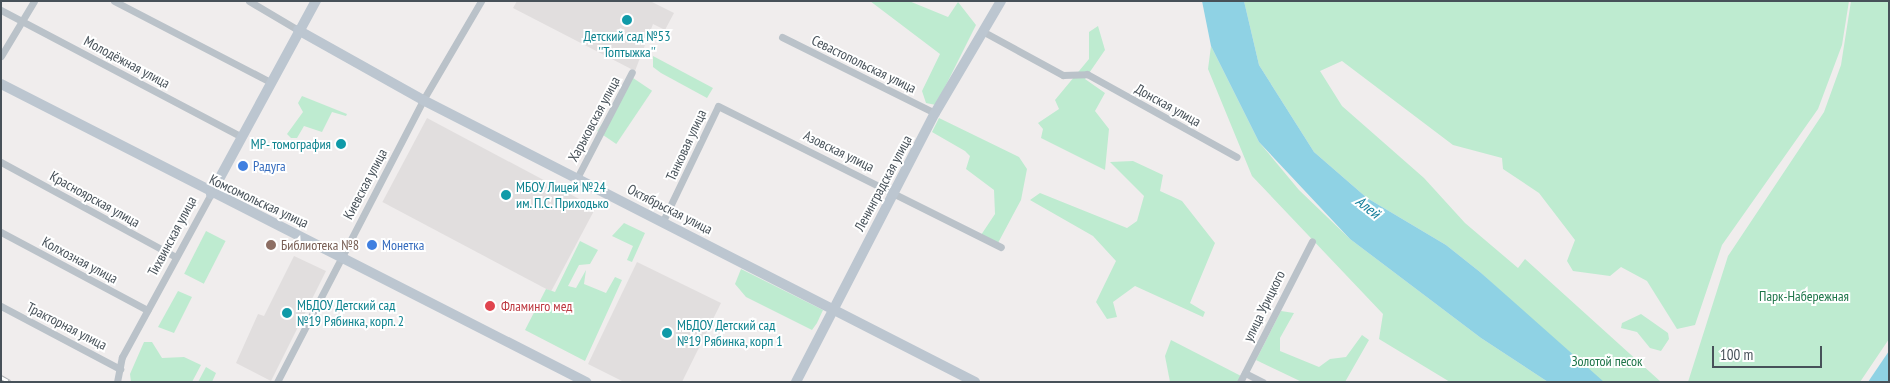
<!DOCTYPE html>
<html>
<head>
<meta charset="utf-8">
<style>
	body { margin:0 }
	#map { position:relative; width:1890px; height:383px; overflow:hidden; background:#f0eded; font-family:"PT Sans Narrow",sans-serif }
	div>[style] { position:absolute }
	.education>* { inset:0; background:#e1dede; transform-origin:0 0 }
	.green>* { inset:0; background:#beebd0; transform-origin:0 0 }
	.water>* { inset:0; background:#8fd2e4 }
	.street>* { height:7px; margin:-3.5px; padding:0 3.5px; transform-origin:3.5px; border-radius:3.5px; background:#bac2c9 }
	.secondary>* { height:10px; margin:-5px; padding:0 5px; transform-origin:5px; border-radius:5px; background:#bcc6d0 }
	.rail>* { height:4.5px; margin-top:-2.25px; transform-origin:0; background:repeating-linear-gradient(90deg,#fff 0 8px,#b0b3b7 0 16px); box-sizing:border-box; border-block:1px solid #b0b3b7 }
	.dots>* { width:14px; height:14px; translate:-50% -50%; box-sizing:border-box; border:2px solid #fff; border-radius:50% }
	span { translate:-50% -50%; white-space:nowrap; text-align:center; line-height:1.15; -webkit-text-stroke:4px #fff; paint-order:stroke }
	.culture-label { font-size:14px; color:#0d838f }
	.right { translate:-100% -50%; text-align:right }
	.left { translate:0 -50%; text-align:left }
	.street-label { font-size:14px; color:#475159 }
	.shop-label { font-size:14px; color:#366cbe }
	.education-label { font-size:14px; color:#785e54 }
	.park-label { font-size:14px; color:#1e7549 }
	.health-label { font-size:14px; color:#be3a42 }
	.water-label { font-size:15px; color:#17809c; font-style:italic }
	.frame { position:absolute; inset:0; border:2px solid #475159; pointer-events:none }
	.scale { position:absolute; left:1712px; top:346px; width:110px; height:22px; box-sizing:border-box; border:2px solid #475159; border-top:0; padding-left:6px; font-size:15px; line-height:18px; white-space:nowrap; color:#475159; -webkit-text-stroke:4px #fff; paint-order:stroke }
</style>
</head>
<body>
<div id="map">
	<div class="education">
		<div style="clip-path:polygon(517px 1px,650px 1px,674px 13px,665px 30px,653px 24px,635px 71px,513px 8px)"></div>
		<div style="left:427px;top:118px;width:191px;height:95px;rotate:28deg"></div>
		<div style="clip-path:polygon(294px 256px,326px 271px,271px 381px,236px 363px,258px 314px,264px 316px)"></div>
		<div style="clip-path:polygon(637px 262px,721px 303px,682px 382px,624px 382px,588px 364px)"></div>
	</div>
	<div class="green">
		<div style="clip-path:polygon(870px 1px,909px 1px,948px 17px,958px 2px,976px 25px,936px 105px,926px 103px,922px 91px,940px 54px)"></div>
		<div style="clip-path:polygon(1244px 1px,1849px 1px,1842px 45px,1818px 109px,1722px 245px,1695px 325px,1677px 329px,1647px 281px,1621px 267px,1610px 276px,1573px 271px,1567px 261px,1575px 240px,1539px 193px,1503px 169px,1502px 158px,1453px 145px,1342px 61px,1320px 71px,1342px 106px,1424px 178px,1465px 223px,1518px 268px,1525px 259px,1661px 382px,1599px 382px,1480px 272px,1446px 245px,1367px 198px,1314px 152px,1259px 65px)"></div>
		<div style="clip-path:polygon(1851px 1px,1889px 1px,1889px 339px,1860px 382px,1688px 382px,1728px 256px,1824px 112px,1841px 65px)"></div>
		<div style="clip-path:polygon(1098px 26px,1105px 50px,1085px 79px,1105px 93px,1095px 111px,1109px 129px,1105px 170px,1041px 138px,1043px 129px,1038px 123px,1059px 109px,1055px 100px,1089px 59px,1089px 32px)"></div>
		<div style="clip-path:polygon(1211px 46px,1259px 142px,1299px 190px,1350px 239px,1481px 338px,1548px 382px,1450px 382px,1379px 339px,1383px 314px,1252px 176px,1208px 69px)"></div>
		<div style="clip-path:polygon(653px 56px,713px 88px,707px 98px,661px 73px,653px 67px)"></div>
		<div style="left:633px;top:78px;width:23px;height:64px;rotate:34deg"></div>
		<div style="clip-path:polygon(302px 96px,347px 114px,346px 116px,332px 112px,322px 132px,304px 126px,297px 138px,291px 138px,287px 134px,303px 112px,298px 103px)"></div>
		<div style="clip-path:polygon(939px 118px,1019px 157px,1027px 169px,1021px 200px,998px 243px,981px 235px,995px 214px,994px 190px,966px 169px,970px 156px,965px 151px,932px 132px)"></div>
		<div style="clip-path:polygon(1133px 161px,1163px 175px,1160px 191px,1182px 201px,1215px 243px,1190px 303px,1205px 312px,1203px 317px,1135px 286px,1113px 302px,1117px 317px,1107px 319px,1096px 302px,1116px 261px,1093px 236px,1030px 200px,1040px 193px,1127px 228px,1137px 221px,1144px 196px,1110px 162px)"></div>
		<div style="clip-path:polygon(624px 223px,645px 233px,632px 262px,627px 260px,633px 246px,612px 236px)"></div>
		<div style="left:206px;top:231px;width:22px;height:48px;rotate:27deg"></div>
		<div style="clip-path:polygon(580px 241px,598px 250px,590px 264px,579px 265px,568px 286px,576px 288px,586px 270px,584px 284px,606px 293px,615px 277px,622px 280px,585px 361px,525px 330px,546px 289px,555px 292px)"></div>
		<div style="clip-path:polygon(741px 269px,823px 310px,817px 323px,812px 330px,746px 297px,735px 284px)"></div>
		<div style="clip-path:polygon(178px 291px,192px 297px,174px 333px,158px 327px)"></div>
		<div style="clip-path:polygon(1281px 311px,1294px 313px,1280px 338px,1280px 351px,1319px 367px,1330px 359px,1346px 357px,1362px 335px,1369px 340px,1345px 382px,1302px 382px,1256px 360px)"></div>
		<div style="clip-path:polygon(1641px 314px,1668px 333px,1669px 339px,1661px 351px,1650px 348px,1637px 332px,1621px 328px,1622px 323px)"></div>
		<div style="clip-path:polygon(1171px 340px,1243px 377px,1240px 382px,1170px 382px,1165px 356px)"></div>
		<div style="clip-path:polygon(144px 342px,152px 342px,162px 358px,184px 357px,201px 365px,192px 382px,131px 382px,130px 374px)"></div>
		<div style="clip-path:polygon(206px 367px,216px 373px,212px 382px,198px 382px)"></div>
	</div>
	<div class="water">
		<div style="clip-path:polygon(1202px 1px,1244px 1px,1259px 65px,1314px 152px,1367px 198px,1446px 245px,1480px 272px,1604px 382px,1548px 382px,1481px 338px,1350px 239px,1259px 142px,1211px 46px)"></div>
		<div style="clip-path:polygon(1889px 351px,1889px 382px,1868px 382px)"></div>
	</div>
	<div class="street">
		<div style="left:114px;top:1px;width:176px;rotate:27.4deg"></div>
		<div style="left:249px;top:1px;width:57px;rotate:30.6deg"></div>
		<div style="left:1px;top:10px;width:270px;rotate:27.8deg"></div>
		<div style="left:984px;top:32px;width:90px;rotate:28.6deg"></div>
		<div style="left:1063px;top:75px;width:24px;rotate:-2deg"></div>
		<div style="left:1087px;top:74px;width:171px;rotate:29deg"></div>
		<div style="left:782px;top:37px;width:171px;rotate:26.4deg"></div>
		<div style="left:1px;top:56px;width:64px;rotate:-59deg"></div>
		<div style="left:1px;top:162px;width:199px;rotate:28.5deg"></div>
		<div style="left:577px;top:178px;width:119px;rotate:-62.6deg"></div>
		<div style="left:663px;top:221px;width:127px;rotate:-64.4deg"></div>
		<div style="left:718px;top:106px;width:316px;rotate:26.5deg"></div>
		<div style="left:1px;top:232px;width:166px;rotate:28.1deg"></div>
		<div style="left:1px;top:306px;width:135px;rotate:27.9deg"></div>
		<div style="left:1245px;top:373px;width:20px;rotate:27deg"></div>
		<div style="left:117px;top:382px;width:25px;rotate:-79deg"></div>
		<div style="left:122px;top:357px;width:186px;rotate:-61.4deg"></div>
		<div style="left:277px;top:382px;width:318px;rotate:-62.6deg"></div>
		<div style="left:423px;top:100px;width:115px;rotate:-59.6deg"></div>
		<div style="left:1240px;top:382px;width:158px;rotate:-62.9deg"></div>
	</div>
	<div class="secondary">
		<div style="left:298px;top:30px;width:143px;rotate:29.2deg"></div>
		<div style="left:423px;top:100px;width:620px;rotate:27.06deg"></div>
		<div style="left:1px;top:84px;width:657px;rotate:26.99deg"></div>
		<div style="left:211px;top:194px;width:220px;rotate:-61.5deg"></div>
		<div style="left:796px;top:382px;width:303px;rotate:-62.7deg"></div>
		<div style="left:935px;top:113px;width:130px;rotate:-59.5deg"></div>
	</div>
	<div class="rail">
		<div style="left:1px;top:377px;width:10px;rotate:29deg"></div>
	</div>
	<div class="dots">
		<div style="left:627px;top:20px;background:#0f9aa8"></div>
		<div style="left:341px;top:144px;background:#0f9aa8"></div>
		<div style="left:243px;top:166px;background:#3f7fe0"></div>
		<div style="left:506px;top:195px;background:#0f9aa8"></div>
		<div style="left:271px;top:245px;background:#8d6e63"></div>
		<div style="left:372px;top:245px;background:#3f7fe0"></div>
		<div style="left:490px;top:306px;background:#e0444e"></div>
		<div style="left:287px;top:313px;background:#0f9aa8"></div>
		<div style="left:667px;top:333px;background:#0f9aa8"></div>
	</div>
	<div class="culture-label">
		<span style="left:627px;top:44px">Детский сад №53<br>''Топтыжка''</span>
		<span class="right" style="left:331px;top:144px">МР- томография</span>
		<span class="left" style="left:516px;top:195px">МБОУ Лицей №24<br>им. П.С. Приходько</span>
		<span class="left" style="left:297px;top:313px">МБДОУ Детский сад<br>№19 Рябинка, корп. 2</span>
		<span class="left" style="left:677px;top:333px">МБДОУ Детский сад<br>№19 Рябинка, корп 1</span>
	</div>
	<div class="street-label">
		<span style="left:127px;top:62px;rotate:28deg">Молодёжная улица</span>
		<span style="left:864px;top:64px;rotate:26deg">Севастопольская улица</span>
		<span style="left:1168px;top:105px;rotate:29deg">Донская улица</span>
		<span style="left:594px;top:119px;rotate:-62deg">Харьковская улица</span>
		<span style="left:686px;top:145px;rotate:-65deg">Танковая улица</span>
		<span style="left:839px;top:151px;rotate:26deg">Азовская улица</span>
		<span style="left:883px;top:183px;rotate:-62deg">Ленинградская улица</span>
		<span style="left:365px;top:184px;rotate:-62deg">Киевская улица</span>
		<span style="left:95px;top:199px;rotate:29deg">Красноярская улица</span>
		<span style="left:259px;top:201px;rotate:25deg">Комсомольская улица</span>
		<span style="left:670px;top:209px;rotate:27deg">Октябрьская улица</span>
		<span style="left:172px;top:236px;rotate:-62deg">Тихвинская улица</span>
		<span style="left:80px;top:260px;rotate:28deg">Колхозная улица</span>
		<span style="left:1264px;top:306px;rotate:-64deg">улица Урицкого</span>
		<span style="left:67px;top:326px;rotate:27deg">Тракторная улица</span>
	</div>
	<div class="shop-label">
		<span class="left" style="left:253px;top:166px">Радуга</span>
		<span class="left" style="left:382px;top:245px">Монетка</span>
	</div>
	<div class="education-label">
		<span class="left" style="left:281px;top:245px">Библиотека №8</span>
	</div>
	<div class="park-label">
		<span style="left:1804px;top:296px">Парк-Набережная</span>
		<span style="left:1607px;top:361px">Золотой песок</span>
	</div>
	<div class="health-label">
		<span class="left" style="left:501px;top:306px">Фламинго мед</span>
	</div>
	<div class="water-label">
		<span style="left:1368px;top:207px;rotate:38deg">Алей</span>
	</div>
	<div class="frame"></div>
	<div class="scale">100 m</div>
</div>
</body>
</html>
